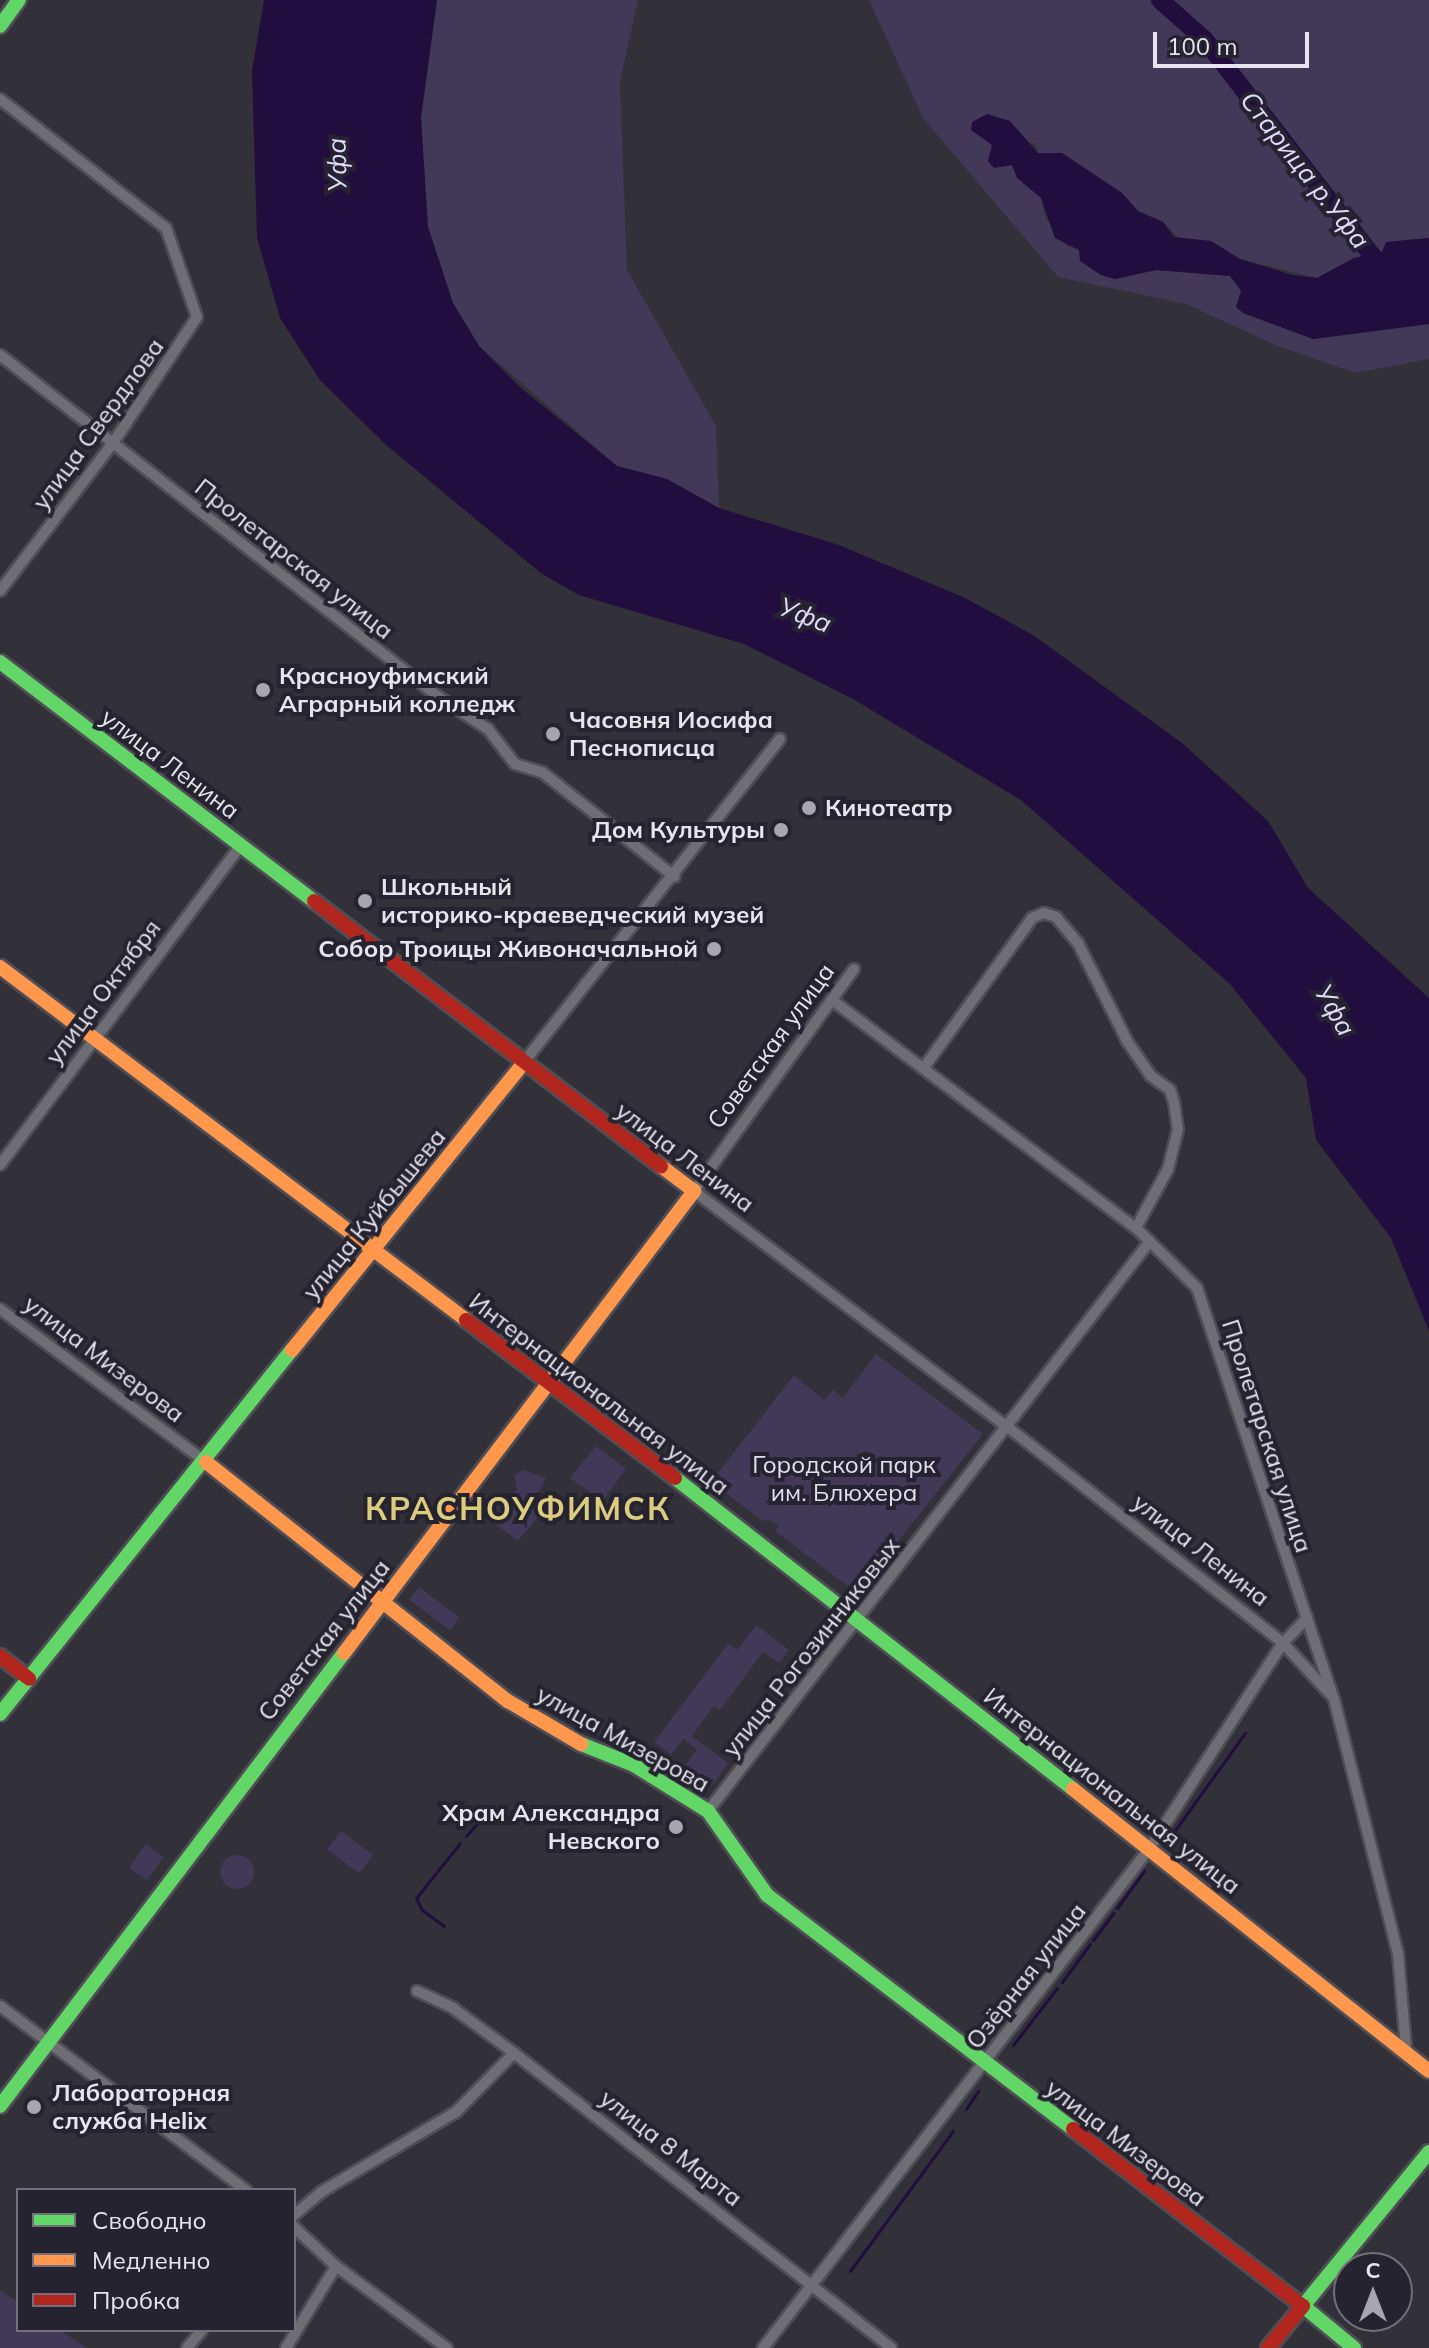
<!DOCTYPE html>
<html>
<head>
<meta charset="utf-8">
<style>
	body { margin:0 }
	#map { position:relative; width:1429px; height:2348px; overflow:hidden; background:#323038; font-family:Mulish,sans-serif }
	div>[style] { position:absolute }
	.green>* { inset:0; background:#413957; transform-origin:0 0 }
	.round { border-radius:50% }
	.water>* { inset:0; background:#210d3e }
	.stream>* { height:3px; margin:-1.5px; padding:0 1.5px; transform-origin:1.5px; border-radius:1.5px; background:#210d3e }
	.river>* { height:18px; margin:-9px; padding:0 9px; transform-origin:9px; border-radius:9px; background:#210d3e }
	.roads { filter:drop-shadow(2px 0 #4f4d55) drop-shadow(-2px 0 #4f4d55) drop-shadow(0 2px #4f4d55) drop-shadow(0 -2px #4f4d55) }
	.street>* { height:10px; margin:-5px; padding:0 5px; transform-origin:5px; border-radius:5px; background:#6f6e74 }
	.fast>* { height:14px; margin:-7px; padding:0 7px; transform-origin:7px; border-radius:7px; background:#63d668 }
	.slow>* { height:14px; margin:-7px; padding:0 7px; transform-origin:7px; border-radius:7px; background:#ff974d }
	.jam>* { height:14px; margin:-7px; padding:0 7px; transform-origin:7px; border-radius:7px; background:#b3261e }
	.dots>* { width:22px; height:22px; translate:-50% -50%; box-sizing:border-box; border:4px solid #262331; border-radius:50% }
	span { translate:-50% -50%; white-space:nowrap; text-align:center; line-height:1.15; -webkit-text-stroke:8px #262331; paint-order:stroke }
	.street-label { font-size:24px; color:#e6e4ee }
	.poi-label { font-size:24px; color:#e6e4ee; font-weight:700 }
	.left { translate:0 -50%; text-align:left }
	.right { translate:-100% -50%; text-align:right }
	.park-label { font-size:24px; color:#e2dff1 }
	.water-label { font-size:26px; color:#e3dbff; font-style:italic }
	.district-label { font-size:32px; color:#dccc7e; font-weight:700; letter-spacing:2px }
	.legend { position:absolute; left:16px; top:2188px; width:280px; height:144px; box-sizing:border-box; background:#262331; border:2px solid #73707d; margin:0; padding:10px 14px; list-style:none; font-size:24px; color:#e6e4ee }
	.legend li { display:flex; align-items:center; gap:16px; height:40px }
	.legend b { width:40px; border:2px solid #73707d }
	.north { position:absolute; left:1333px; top:2252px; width:80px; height:80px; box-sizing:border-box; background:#262331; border:2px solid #73707d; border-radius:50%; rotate:0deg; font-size:22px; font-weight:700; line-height:32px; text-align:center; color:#e6e4ee }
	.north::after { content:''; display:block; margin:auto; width:28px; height:36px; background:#a7a5ae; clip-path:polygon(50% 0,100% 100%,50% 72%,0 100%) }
	.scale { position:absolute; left:1153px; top:32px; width:156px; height:36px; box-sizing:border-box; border:4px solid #e6e4ee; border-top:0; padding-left:10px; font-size:24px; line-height:28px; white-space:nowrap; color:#e6e4ee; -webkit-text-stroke:6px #262331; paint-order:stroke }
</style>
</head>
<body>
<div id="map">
	<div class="green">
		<div style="clip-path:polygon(437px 0,638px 0,620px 82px,627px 270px,716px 426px,719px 508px,667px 479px,617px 466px,479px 346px,453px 303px,428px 227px,424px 182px,421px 117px)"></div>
		<div style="clip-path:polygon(869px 0,1429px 0,1429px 238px,1386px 242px,1382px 252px,1354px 258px,1317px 278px,1240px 259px,1211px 241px,1180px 240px,1163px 222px,1138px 211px,1122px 193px,1062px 153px,1038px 153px,1034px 143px,979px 136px,987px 139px,1004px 164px,1012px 165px,1041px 198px,1046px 219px,1066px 245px,1079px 250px,1101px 275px,1115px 279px,1156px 270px,1230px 276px,1242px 291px,1236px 307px,1243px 313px,1313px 339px,1429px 324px,1429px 359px,1355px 373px,1275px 345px,1186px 304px,1058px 277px,923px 118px)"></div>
		<div style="clip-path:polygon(876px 1354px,983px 1434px,857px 1593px,775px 1531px,779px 1526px,770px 1520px,763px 1521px,711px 1482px,794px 1375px,824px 1400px,833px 1390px,843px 1398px)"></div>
		<div style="clip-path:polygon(596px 1446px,626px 1469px,605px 1498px,598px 1498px,570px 1478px)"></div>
		<div style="clip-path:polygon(524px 1470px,546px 1478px,533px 1505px,542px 1512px,518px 1541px,491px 1521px,517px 1489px,514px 1475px)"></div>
		<div style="left:419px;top:1587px;width:51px;height:16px;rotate:37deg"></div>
		<div style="clip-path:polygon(756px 1625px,789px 1650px,779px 1663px,763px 1652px,720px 1710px,714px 1706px,692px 1736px,728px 1763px,712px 1786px,685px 1765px,697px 1750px,684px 1739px,671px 1755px,654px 1742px,728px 1644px,737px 1650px)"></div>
		<div style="left:341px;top:1831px;width:40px;height:23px;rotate:37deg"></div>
		<div style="left:146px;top:1844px;width:22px;height:29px;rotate:36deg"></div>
		<div class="round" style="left:220px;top:1855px;width:34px;height:34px"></div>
		<div style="clip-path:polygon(0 2290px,18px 2302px,18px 2330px,60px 2330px,87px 2348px,0 2348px)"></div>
	</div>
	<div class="water">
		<div style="clip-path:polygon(264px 0,437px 0,421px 117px,428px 227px,453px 303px,479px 346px,521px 388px,617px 466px,667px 479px,719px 508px,839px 545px,965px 598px,1033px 635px,1182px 743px,1268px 821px,1308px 888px,1429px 998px,1429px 1331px,1391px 1238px,1316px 1140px,1306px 1078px,1229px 983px,1021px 800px,853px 699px,744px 644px,579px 595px,542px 574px,385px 444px,320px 380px,280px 318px,257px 238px,252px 71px)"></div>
		<div style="clip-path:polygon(987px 114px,1010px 121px,1038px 153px,1062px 153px,1122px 193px,1138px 211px,1163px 222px,1174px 237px,1211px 241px,1240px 259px,1292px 275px,1317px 278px,1354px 258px,1382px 252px,1386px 242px,1429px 238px,1429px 324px,1313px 339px,1243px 313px,1236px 307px,1241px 291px,1230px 276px,1156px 270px,1115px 279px,1101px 275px,1080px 261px,1079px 250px,1055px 238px,1041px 198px,1017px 178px,1012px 165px,994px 168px,988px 161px,992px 145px,971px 130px,972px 122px)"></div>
	</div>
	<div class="stream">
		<div style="left:466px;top:1836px;width:35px;rotate:-49deg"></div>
		<div style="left:489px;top:1810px;width:9px;rotate:21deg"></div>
		<div style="left:1168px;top:1840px;width:132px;rotate:-54.3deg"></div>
		<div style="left:1117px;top:1908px;width:46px;rotate:-53.9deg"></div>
		<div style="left:444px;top:1926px;width:27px;rotate:-144deg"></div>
		<div style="left:422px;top:1910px;width:13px;rotate:-117deg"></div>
		<div style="left:416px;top:1898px;width:70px;rotate:-51.3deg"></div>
		<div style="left:1093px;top:1940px;width:34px;rotate:-53deg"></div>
		<div style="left:1062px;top:1982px;width:47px;rotate:-53.6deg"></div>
		<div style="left:1013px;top:2045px;width:72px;rotate:-52.3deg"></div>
		<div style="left:966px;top:2109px;width:22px;rotate:-56deg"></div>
		<div style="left:850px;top:2271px;width:174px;rotate:-53.7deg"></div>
	</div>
	<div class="river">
		<div style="left:1160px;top:0;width:60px;rotate:41.6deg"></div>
		<div style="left:1205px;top:40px;width:294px;rotate:52.2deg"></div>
		<div style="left:1385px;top:272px;width:46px;rotate:16.5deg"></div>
	</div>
	<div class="roads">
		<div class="street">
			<div style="left:0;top:99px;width:210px;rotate:37.9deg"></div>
			<div style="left:166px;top:228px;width:94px;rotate:70.8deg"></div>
			<div style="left:197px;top:317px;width:151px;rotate:123.7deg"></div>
			<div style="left:113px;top:443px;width:186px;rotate:127.4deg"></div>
			<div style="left:0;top:355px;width:558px;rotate:37.94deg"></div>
			<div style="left:440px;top:698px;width:57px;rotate:32.9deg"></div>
			<div style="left:488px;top:729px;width:44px;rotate:52.4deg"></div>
			<div style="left:515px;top:764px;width:28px;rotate:17deg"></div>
			<div style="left:542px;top:772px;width:169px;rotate:38.3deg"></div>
			<div style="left:854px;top:969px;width:274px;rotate:125.8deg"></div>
			<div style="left:694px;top:1191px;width:394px;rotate:37deg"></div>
			<div style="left:1009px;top:1428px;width:348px;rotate:38.1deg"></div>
			<div style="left:1283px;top:1643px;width:69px;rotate:47.3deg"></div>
			<div style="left:832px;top:1000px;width:380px;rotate:36.9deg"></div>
			<div style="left:1136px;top:1228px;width:86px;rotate:44.5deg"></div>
			<div style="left:1197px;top:1288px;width:433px;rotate:71.6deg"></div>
			<div style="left:1334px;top:1699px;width:262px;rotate:75.9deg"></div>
			<div style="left:1398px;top:1953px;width:96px;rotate:85.2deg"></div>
			<div style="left:524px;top:1062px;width:412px;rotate:-51.6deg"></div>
			<div style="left:925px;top:1066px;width:183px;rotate:-54.1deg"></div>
			<div style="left:1032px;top:918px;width:13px;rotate:-23deg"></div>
			<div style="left:1044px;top:913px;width:13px;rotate:18deg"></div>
			<div style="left:1056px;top:917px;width:34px;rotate:50deg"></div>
			<div style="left:1078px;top:943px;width:110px;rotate:63.4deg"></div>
			<div style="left:1127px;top:1041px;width:42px;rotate:55.6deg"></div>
			<div style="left:1151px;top:1076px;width:24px;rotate:36deg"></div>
			<div style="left:1170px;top:1090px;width:13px;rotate:72deg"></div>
			<div style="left:1174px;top:1102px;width:27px;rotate:82deg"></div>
			<div style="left:1178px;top:1129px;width:41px;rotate:104deg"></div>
			<div style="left:1168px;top:1169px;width:67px;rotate:118.5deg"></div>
			<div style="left:0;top:1165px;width:401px;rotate:-53deg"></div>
			<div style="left:0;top:1309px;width:257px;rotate:36.6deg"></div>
			<div style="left:708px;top:1811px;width:721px;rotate:-52.21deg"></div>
			<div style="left:417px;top:1991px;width:40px;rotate:25deg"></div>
			<div style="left:453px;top:2008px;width:76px;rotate:36.4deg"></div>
			<div style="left:514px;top:2053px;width:479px;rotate:38deg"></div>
			<div style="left:0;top:2006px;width:307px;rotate:36.8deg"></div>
			<div style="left:294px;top:2215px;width:35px;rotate:-40deg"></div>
			<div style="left:321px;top:2192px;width:157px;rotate:-30.7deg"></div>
			<div style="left:456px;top:2112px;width:83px;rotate:-45.5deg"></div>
			<div style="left:294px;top:2227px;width:57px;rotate:42.9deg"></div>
			<div style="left:336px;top:2266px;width:138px;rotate:36.5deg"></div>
			<div style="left:187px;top:2348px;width:23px;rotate:-50deg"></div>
			<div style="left:286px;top:2348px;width:96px;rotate:-58.6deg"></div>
			<div style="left:763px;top:2348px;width:631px;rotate:-52.28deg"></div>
			<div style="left:1149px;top:1849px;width:246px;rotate:-57deg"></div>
			<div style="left:1283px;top:1643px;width:35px;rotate:-46deg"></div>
		</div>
		<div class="fast">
			<div style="left:0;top:26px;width:32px;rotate:-54deg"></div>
			<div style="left:0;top:662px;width:395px;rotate:37.3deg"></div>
			<div style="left:675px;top:1478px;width:505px;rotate:38deg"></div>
			<div style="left:0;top:1714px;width:467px;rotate:-51.3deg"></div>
			<div style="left:581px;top:1744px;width:57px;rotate:21.6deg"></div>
			<div style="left:634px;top:1765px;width:87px;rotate:31.9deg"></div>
			<div style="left:708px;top:1811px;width:103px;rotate:54.9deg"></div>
			<div style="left:767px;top:1895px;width:385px;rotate:37.4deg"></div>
			<div style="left:0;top:2106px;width:569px;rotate:-52.79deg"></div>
			<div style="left:1354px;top:2348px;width:66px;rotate:-140.5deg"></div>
			<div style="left:1303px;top:2306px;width:199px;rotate:-50.7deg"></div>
		</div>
		<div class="slow">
			<div style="left:0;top:967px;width:585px;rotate:37.14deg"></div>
			<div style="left:292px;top:1350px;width:370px;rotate:-51.1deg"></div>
			<div style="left:206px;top:1462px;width:385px;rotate:38.4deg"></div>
			<div style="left:508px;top:1701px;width:85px;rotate:30.5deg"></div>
			<div style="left:344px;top:1653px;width:580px;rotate:-52.85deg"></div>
			<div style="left:694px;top:1191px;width:41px;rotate:-142.9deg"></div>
			<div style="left:1073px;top:1789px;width:454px;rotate:38.4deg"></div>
		</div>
		<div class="jam">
			<div style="left:314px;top:901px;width:437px;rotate:37.4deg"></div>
			<div style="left:466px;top:1320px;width:262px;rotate:37.1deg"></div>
			<div style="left:0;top:1656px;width:37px;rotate:38deg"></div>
			<div style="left:1073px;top:2129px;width:290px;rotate:37.6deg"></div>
			<div style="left:1303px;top:2306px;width:55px;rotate:129.8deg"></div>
		</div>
	</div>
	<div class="dots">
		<div style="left:263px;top:690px;background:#a7a5ae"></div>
		<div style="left:553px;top:734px;background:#a7a5ae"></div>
		<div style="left:809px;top:808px;background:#a7a5ae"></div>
		<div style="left:781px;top:830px;background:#a7a5ae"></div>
		<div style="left:365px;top:901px;background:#a7a5ae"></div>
		<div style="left:714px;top:949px;background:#a7a5ae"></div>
		<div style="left:676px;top:1827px;background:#a7a5ae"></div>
		<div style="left:34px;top:2107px;background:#a7a5ae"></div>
	</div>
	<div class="street-label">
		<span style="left:98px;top:424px;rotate:-54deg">улица Свердлова</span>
		<span style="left:294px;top:559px;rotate:38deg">Пролетарская улица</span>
		<span style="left:170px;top:764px;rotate:37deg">улица Ленина</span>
		<span style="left:103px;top:992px;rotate:-53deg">улица Октября</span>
		<span style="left:771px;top:1046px;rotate:-54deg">Советская улица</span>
		<span style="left:685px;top:1157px;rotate:37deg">улица Ленина</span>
		<span style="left:374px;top:1214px;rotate:-51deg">улица Куйбышева</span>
		<span style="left:104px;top:1359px;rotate:37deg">улица Мизерова</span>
		<span style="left:599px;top:1394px;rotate:37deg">Интернациональная улица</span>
		<span style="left:1267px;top:1436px;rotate:72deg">Пролетарская улица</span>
		<span style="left:1201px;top:1550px;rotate:38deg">улица Ленина</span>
		<span style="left:324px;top:1640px;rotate:-52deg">Советская улица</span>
		<span style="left:811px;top:1647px;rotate:-52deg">улица Рогозинниковых</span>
		<span style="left:623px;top:1739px;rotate:29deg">улица Мизерова</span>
		<span style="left:1112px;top:1791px;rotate:38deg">Интернациональная улица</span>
		<span style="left:1026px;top:1976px;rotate:-52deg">Озёрная улица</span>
		<span style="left:1126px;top:2143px;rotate:37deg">улица Мизерова</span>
		<span style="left:671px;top:2148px;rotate:38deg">улица 8 Марта</span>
	</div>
	<div class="poi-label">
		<span class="left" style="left:279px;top:690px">Красноуфимский<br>Аграрный колледж</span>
		<span class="left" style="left:569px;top:734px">Часовня Иосифа<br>Песнописца</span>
		<span class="left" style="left:825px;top:808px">Кинотеатр</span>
		<span class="right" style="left:765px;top:830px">Дом Культуры</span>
		<span class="left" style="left:381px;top:901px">Школьный<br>историко-краеведческий музей</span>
		<span class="right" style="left:698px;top:949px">Собор Троицы Живоначальной</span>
		<span class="right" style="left:660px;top:1827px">Храм Александра<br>Невского</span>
		<span class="left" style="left:52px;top:2107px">Лабораторная<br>служба Helix</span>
	</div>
	<div class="park-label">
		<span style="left:844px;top:1479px">Городской парк<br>им. Блюхера</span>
	</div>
	<div class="water-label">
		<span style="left:337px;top:165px;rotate:-91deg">Уфа</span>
		<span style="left:1305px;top:170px;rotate:52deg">Старица р.Уфа</span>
		<span style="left:805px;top:615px;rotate:21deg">Уфа</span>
		<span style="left:1335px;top:1010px;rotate:60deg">Уфа</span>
	</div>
	<div class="district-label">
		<span style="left:518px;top:1508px">КРАСНОУФИМСК</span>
	</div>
	<ul class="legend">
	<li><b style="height:10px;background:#63d668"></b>Свободно</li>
	<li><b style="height:10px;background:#ff974d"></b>Медленно</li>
	<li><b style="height:10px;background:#b3261e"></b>Пробка</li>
	</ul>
	<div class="north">С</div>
	<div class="scale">100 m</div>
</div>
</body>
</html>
